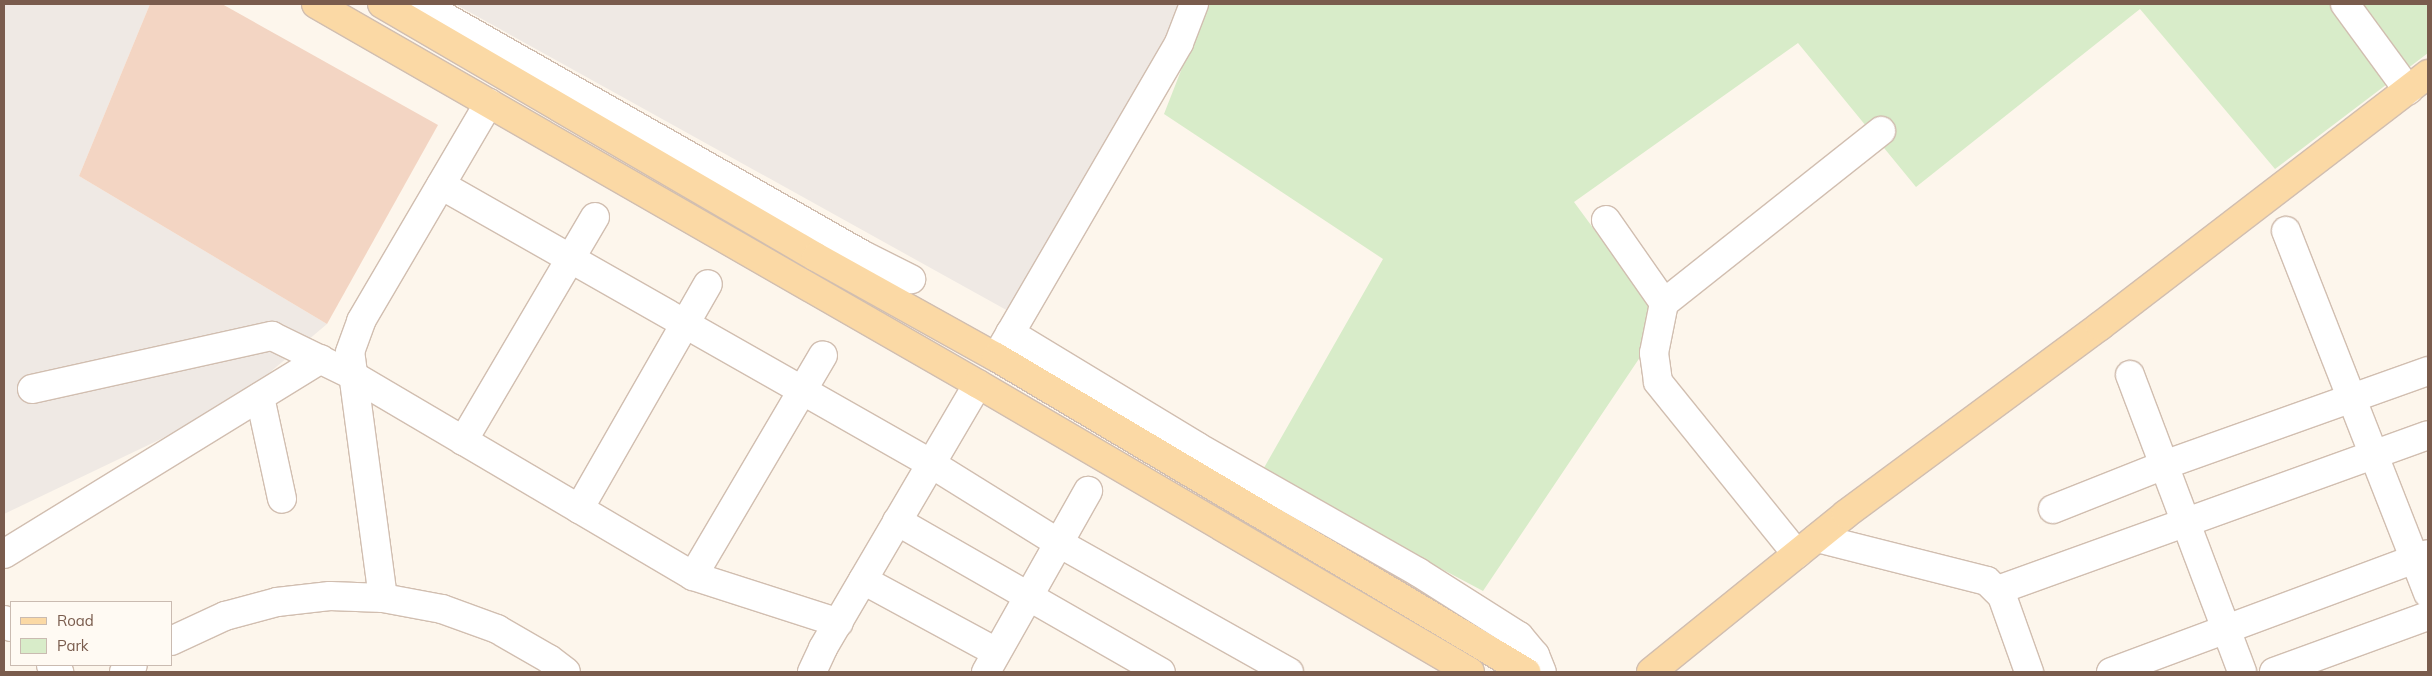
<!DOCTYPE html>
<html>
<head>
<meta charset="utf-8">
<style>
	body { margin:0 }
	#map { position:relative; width:2432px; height:676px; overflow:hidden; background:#fdf6ec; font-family:Mulish,sans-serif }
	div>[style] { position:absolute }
	.industrial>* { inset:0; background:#efe9e4 }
	.green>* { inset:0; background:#d8ecc9 }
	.building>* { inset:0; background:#f3d5c3 }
	.roads { filter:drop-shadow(1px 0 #d1beb0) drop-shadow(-1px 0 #d1beb0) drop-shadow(0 1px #d1beb0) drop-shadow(0 -1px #d1beb0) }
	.minor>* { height:28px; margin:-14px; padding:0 14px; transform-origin:14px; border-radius:14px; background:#fff }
	.major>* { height:28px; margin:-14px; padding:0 14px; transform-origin:14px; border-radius:14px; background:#fbd9a5 }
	span { translate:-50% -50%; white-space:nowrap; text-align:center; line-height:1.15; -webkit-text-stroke:4px #fffaf3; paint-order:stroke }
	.frame { position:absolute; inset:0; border:5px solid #7a5c4d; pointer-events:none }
	.legend { position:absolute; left:10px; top:601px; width:162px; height:65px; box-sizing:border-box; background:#fffaf3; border:1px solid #cabbb1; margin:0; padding:6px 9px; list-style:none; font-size:15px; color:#7a5c4d }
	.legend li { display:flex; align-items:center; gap:10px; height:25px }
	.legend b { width:25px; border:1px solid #cabbb1 }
</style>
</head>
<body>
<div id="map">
	<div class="industrial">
		<div style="clip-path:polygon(4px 4px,150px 4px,79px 176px,327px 324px,230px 406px,4px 514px)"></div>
		<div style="clip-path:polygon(455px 4px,1187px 4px,1010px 312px)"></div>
	</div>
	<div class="green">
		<div style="clip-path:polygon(1207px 4px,2428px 4px,2428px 53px,2275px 169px,2140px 9px,1916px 187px,1798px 43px,1574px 202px,1663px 323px,1483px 591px,1261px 473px,1383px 259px,1164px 114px)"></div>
	</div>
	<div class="building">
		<div style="clip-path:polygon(150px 4px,222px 4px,438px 125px,327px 324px,79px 176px)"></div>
	</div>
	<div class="roads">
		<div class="minor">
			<div style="left:422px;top:4px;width:507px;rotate:29.65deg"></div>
			<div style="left:863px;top:255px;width:54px;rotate:26.6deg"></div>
			<div style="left:2345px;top:4px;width:107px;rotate:53.8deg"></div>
			<div style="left:441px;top:185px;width:562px;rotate:29.62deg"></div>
			<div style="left:930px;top:463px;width:150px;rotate:31.9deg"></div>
			<div style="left:1057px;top:542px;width:266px;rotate:29.3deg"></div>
			<div style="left:1606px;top:220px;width:101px;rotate:55.1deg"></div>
			<div style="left:1664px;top:303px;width:51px;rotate:101.3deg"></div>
			<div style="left:1654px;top:353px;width:29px;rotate:82deg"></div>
			<div style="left:1658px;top:382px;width:221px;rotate:51.1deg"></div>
			<div style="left:2286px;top:231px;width:389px;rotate:68.6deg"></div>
			<div style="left:1664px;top:303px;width:277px;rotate:-38.4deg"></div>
			<div style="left:1010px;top:333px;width:220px;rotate:31.2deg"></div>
			<div style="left:1198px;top:447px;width:253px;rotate:29.6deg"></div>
			<div style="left:1418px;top:572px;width:120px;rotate:32.4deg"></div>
			<div style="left:1519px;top:636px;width:25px;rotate:50deg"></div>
			<div style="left:1535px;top:655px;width:18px;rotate:68deg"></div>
			<div style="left:1001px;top:349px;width:354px;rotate:-59.8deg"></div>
			<div style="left:1179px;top:43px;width:42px;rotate:-69deg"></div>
			<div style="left:2130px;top:375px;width:317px;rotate:69.3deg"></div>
			<div style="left:32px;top:389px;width:246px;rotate:-12.5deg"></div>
			<div style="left:272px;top:336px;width:89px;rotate:26deg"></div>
			<div style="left:352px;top:375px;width:396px;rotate:30.5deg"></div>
			<div style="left:693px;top:576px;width:153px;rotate:17.8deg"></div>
			<div style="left:260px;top:397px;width:104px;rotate:77.8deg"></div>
			<div style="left:463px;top:441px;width:260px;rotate:-59.5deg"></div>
			<div style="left:579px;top:509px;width:259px;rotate:-60.2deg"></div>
			<div style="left:2053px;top:509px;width:119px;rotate:-21.6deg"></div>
			<div style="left:2164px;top:465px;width:280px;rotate:-19.6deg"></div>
			<div style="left:897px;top:521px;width:304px;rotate:29.8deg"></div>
			<div style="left:1817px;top:538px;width:175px;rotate:14.2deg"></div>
			<div style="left:1987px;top:581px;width:21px;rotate:45deg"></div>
			<div style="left:2002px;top:596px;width:81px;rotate:70.4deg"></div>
			<div style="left:4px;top:554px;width:372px;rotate:-31.6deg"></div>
			<div style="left:693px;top:576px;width:256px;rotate:-59.5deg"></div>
			<div style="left:863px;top:580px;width:151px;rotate:28.4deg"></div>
			<div style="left:1998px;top:590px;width:457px;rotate:-19.8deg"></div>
			<div style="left:383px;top:598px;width:248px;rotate:-97.6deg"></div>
			<div style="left:350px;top:352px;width:33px;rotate:-70deg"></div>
			<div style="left:361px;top:321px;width:253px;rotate:-59.6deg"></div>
			<div style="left:4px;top:620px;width:10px;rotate:45deg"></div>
			<div style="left:171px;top:641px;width:60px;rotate:-24.8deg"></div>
			<div style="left:225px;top:616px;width:54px;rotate:-15.1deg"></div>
			<div style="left:277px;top:602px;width:53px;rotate:-6.5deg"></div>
			<div style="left:330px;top:596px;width:53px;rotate:2.2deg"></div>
			<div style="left:383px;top:598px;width:60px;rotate:10.6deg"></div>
			<div style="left:442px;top:609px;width:59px;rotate:20deg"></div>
			<div style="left:497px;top:629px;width:60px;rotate:30deg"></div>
			<div style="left:549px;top:659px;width:21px;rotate:37deg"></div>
			<div style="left:51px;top:665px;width:11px;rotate:41deg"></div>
			<div style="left:124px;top:672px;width:11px;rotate:-38deg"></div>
			<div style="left:812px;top:672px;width:26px;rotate:-65deg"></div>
			<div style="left:823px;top:648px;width:306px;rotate:-59.6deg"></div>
			<div style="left:986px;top:672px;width:208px;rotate:-60.6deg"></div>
			<div style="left:2111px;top:672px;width:338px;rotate:-20.4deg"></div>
			<div style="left:2274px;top:672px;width:164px;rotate:-20deg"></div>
		</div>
		<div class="major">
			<div style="left:316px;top:4px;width:763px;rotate:29.86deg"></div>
			<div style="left:978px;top:384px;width:570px;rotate:30.34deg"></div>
			<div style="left:382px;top:4px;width:502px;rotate:30.24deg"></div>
			<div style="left:816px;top:257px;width:206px;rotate:29.1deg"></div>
			<div style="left:996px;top:357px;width:617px;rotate:30.72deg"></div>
			<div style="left:1651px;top:672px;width:251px;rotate:-39deg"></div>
			<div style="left:1846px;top:514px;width:316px;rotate:-36.5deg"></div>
			<div style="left:2100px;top:326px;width:414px;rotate:-37.5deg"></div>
		</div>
	</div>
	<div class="frame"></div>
	<ul class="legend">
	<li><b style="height:6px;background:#fbd9a5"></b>Road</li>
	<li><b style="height:14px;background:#d8ecc9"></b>Park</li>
	</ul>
</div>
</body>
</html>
